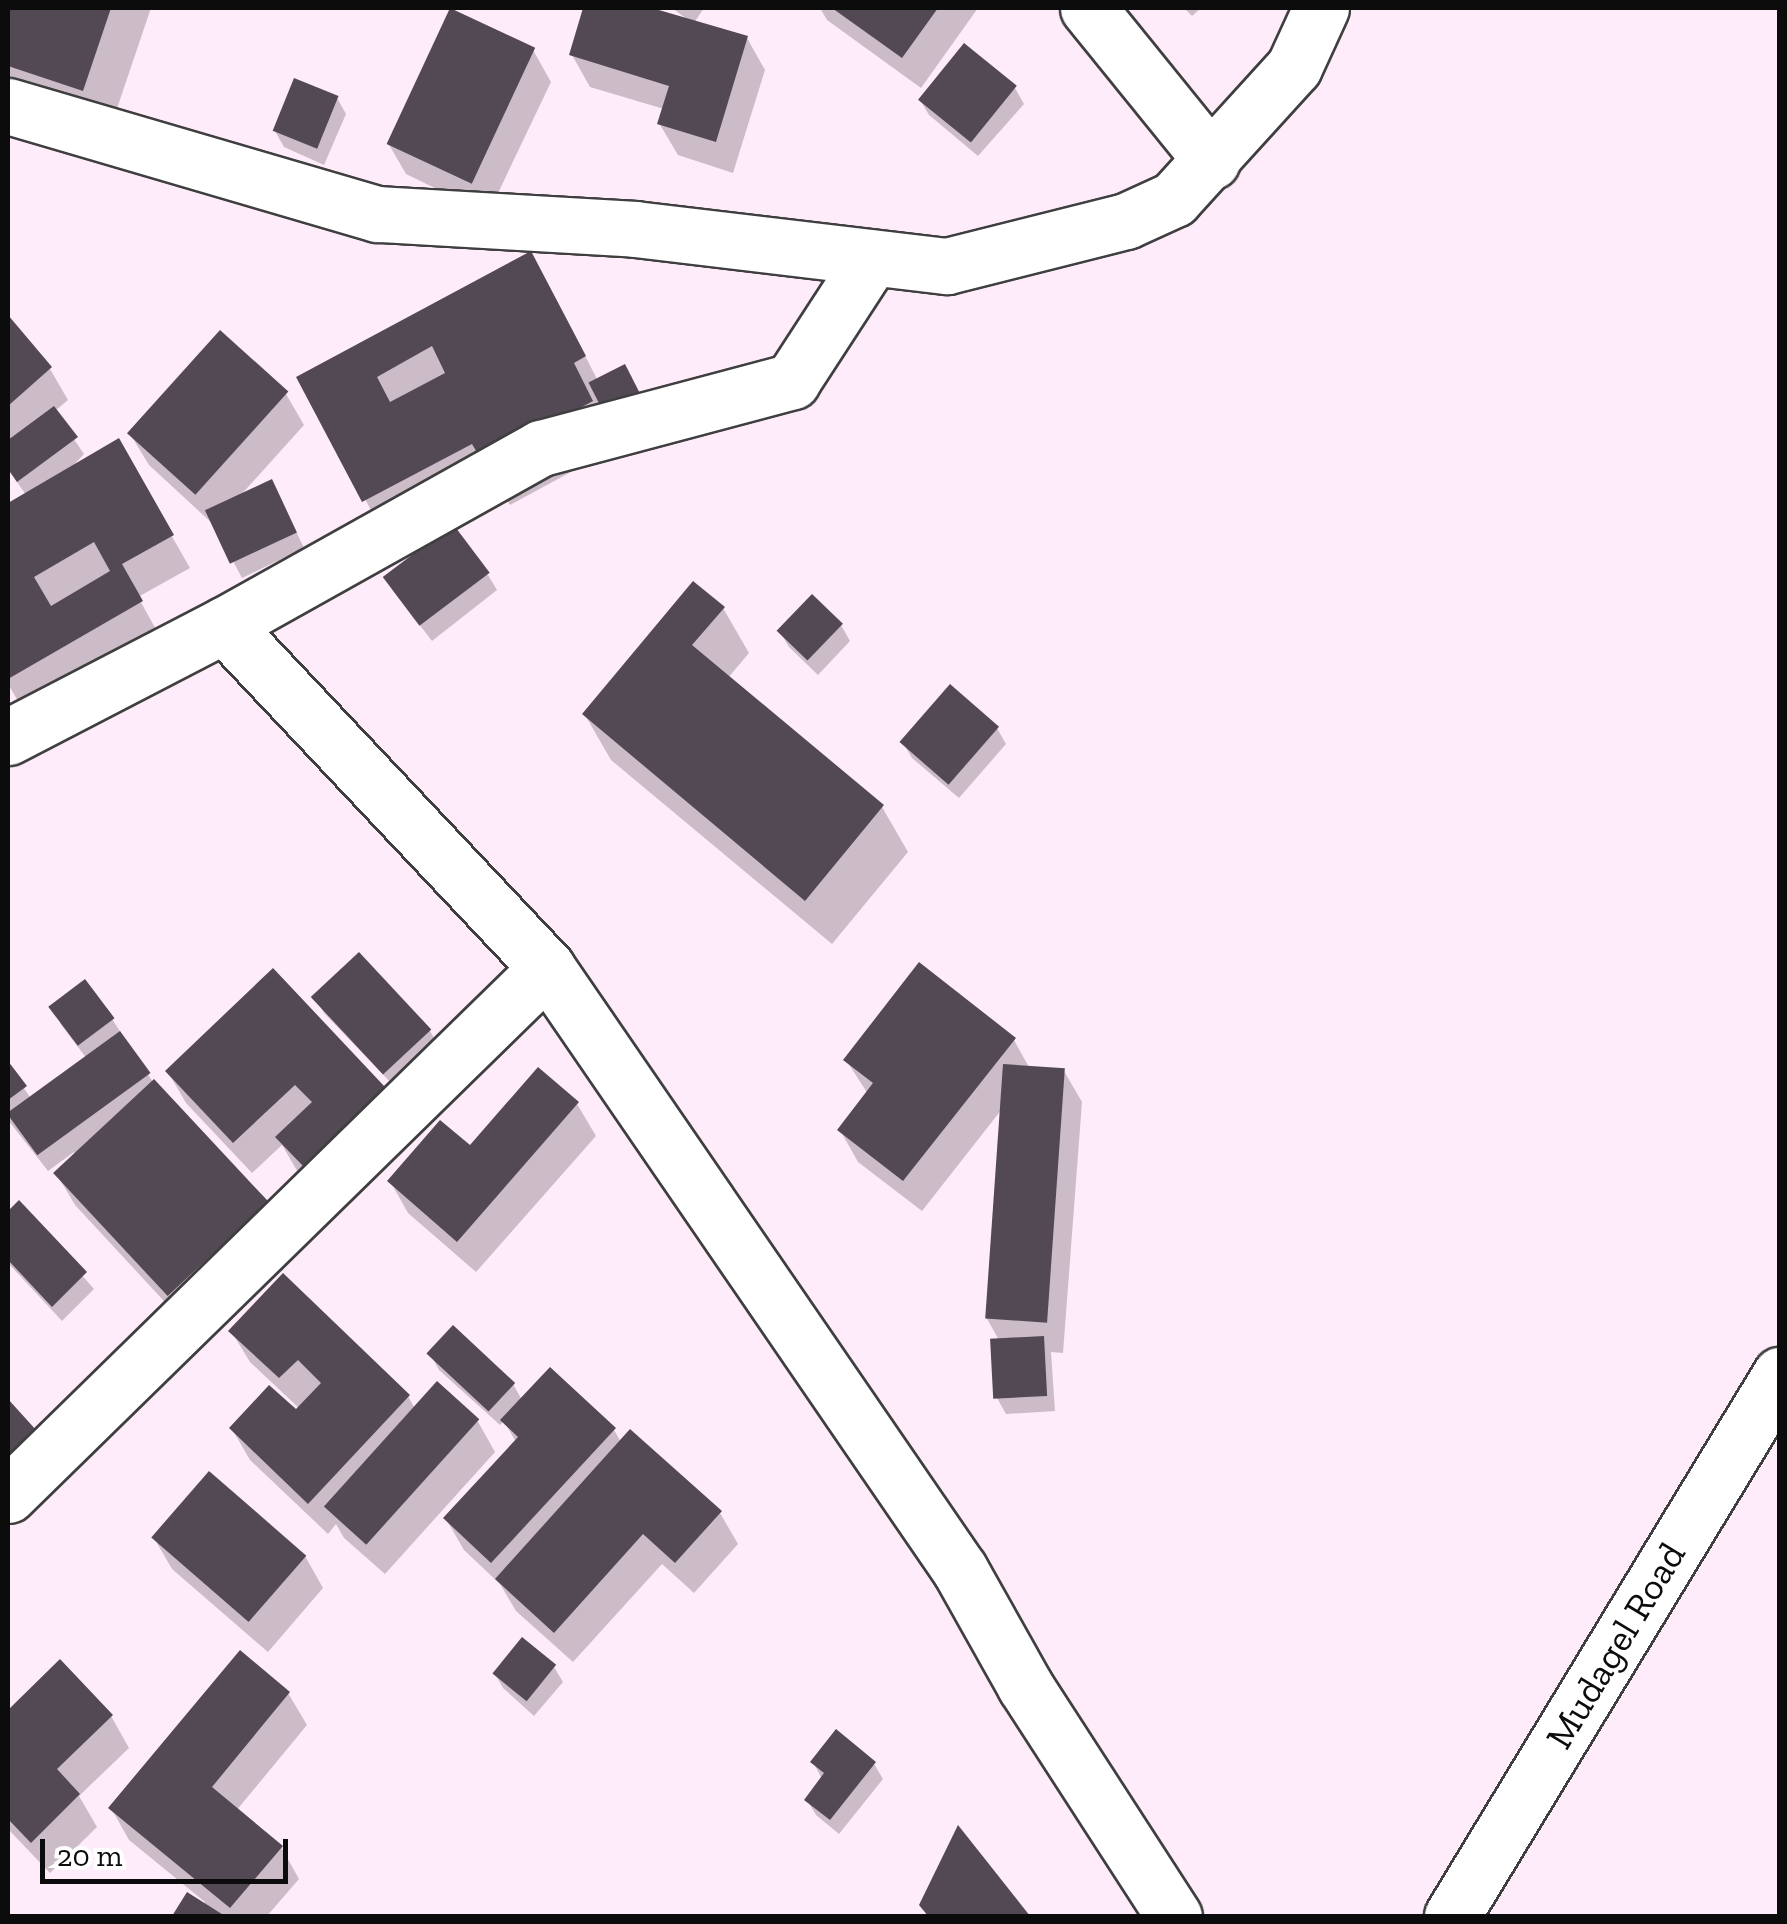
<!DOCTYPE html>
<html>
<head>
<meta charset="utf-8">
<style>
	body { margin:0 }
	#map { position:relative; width:1787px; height:1924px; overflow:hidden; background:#ffecfa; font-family:"Zilla Slab",serif }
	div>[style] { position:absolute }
	.shadow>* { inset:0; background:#0003 }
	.building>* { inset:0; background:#534955; transform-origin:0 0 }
	.roads { filter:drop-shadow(2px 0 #3f3f3f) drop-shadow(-2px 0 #3f3f3f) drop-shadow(0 2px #3f3f3f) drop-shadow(0 -2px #3f3f3f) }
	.minor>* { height:55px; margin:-27.5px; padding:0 27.5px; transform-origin:27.5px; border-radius:27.5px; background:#fff }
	span { translate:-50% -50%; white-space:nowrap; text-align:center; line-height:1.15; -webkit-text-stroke:10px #fff; paint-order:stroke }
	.street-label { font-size:38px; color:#0c0c0c }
	.frame { position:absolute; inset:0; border:10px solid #0c0c0c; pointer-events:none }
	.scale { position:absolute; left:40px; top:1839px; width:248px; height:45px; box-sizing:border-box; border:5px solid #0c0c0c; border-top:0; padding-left:12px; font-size:30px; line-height:35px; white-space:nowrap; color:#0c0c0c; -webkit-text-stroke:8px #fff; paint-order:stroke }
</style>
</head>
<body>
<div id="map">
	<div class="shadow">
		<div style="clip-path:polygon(8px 8px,151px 8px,108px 135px,8px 102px)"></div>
		<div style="clip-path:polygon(586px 8px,644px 8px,691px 22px,672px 8px,704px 8px,694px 23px,747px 38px,765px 70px,733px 173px,678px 155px,659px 123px,664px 109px,590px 87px,572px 55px)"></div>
		<div style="clip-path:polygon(820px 8px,978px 8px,921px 88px,827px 20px)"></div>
		<div style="clip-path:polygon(1184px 8px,1201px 8px,1192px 16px)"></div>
		<div style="clip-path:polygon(533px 50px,551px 82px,488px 214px,406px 174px,388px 143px)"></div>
		<div style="clip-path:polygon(1015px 88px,1024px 104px,978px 156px,929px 115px,920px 100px)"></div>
		<div style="clip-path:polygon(337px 98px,346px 114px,324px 165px,284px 147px,275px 131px)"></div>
		<div style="clip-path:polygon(556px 299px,598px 381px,617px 447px,510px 505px,499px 487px,390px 545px,299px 378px)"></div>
		<div style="clip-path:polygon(8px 318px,50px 369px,68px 400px,55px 411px,84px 454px,68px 471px,118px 442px,190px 568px,138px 597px,158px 633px,24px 711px,8px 684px,8px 505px,26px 495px,8px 469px)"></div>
		<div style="clip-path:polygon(286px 394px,304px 425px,239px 497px,280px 498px,304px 548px,242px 578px,214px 525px,149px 465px,130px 434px)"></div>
		<div style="clip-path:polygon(488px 575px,497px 590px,432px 641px,395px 593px)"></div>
		<div style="clip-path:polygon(723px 608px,749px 653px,728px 678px,882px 807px,908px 852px,832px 944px,611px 760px,585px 715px)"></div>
		<div style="clip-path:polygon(841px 625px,850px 641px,818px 675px,789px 647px,780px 632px)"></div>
		<div style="clip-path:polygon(997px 728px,1006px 744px,959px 798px,912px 758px,903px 743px)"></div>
		<div style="clip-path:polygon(315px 997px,430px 1031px,439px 1046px,396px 1088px,324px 1013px)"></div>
		<div style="clip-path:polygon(112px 1019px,153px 1082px,267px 1203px,285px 1234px,187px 1326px,75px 1205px,56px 1173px,76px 1155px,74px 1152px,48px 1171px,8px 1120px,8px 1065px,32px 1100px,87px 1059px,60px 1023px)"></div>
		<div style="clip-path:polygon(1014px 1040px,1030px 1069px,1064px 1071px,1082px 1102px,1063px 1353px,1051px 1352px,1055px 1411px,1006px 1414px,997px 1398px,1000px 1342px,986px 1317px,1002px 1109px,922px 1211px,858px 1162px,840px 1130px,868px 1094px,846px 1060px)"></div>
		<div style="clip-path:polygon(538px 1070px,577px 1104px,596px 1136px,476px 1272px,408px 1213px,390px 1181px,470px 1148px)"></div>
		<div style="clip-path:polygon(168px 1072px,383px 1088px,401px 1120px,322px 1196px,296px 1169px,282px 1145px,252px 1173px,186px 1103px)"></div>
		<div style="clip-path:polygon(19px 1204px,94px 1289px,62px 1321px,8px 1263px,8px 1215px)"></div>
		<div style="clip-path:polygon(231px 1331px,408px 1396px,415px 1409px,477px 1420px,495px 1452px,385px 1574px,344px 1538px,336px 1524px,328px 1534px,250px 1460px,232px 1429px,300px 1409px,250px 1362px)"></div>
		<div style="clip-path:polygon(430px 1354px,513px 1384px,522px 1400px,614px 1430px,621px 1442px,720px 1513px,738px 1544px,694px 1593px,662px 1564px,573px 1662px,516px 1611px,500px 1584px,464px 1550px,446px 1519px,516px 1442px,504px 1421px,500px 1425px,439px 1370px)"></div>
		<div style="clip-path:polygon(154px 1538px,305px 1556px,323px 1588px,268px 1652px,172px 1569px)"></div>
		<div style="clip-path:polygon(60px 1663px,111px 1716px,129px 1748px,79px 1796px,97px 1827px,50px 1873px,8px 1829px,8px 1713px)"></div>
		<div style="clip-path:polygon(554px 1667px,563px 1682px,534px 1716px,503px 1688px,494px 1672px)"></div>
		<div style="clip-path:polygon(288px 1693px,307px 1725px,236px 1811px,281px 1847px,299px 1879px,267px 1916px,174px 1916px,188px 1895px,202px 1905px,205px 1902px,129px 1840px,111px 1808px)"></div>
		<div style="clip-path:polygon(813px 1762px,874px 1764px,883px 1779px,839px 1834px,816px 1815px,807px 1800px,822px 1779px)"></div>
	</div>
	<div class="building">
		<div style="clip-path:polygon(8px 8px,111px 8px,83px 91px,8px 66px)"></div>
		<div style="left:450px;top:8px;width:94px;height:150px;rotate:25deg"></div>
		<div style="clip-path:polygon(583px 8px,652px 8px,748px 36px,716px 142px,657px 124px,669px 86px,569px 55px)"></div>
		<div style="clip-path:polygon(832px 8px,938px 8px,902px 58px)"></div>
		<div style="left:964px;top:43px;width:68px;height:73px;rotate:39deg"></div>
		<div style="left:294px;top:78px;width:48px;height:57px;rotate:22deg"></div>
		<div style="clip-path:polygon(evenodd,531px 251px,586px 356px,574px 363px,593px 401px,482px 461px,472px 444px,362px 502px,296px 377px,531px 251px,432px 346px,445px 373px,390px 402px,377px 377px,432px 346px)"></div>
		<div style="clip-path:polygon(8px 315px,52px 367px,8px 406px)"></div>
		<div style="left:220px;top:330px;width:92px;height:139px;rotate:42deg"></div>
		<div style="left:625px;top:364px;width:35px;height:41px;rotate:63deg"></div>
		<div style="clip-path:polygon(54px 406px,78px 437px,17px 482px,8px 469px,8px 440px)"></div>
		<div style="clip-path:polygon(evenodd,119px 438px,174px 535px,122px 564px,143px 601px,8px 679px,8px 503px,119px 438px,94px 542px,110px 571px,51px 606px,34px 577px,94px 542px)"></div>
		<div style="left:272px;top:479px;width:59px;height:74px;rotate:65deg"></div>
		<div style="left:453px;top:524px;width:61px;height:88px;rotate:53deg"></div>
		<div style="clip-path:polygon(693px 581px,725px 607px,692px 645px,884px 805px,805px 901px,582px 714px)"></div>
		<div style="left:812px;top:594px;width:43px;height:51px;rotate:44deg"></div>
		<div style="left:950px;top:684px;width:65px;height:77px;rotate:41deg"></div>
		<div style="left:359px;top:952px;width:106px;height:66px;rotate:47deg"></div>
		<div style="clip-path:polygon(919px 962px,1016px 1038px,903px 1181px,837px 1130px,873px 1083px,843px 1060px)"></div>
		<div style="clip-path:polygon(273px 968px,385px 1087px,303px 1166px,275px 1137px,312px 1102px,295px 1085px,233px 1143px,165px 1071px)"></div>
		<div style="left:85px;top:979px;width:49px;height:46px;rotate:53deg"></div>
		<div style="left:120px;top:1031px;width:52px;height:140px;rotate:54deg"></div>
		<div style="clip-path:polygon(8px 1061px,27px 1086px,8px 1100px)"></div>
		<div style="left:1003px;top:1064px;width:62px;height:255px;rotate:4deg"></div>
		<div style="clip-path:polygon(538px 1067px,579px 1102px,457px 1242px,387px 1181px,440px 1120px,470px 1145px)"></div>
		<div style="left:154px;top:1079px;width:168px;height:138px;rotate:47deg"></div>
		<div style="clip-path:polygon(19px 1200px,87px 1272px,52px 1307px,8px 1260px,8px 1211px)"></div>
		<div style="clip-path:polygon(283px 1273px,410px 1395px,308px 1504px,229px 1428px,269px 1385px,296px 1409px,321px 1383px,298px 1360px,279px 1378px,228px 1331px)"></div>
		<div style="left:453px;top:1325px;width:85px;height:39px;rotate:43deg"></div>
		<div style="left:1044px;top:1336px;width:60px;height:54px;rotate:87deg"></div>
		<div style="clip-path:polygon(550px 1367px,616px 1428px,491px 1563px,443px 1518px,518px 1437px,500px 1420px)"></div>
		<div style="left:437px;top:1381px;width:57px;height:169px;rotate:42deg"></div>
		<div style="clip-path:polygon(8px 1399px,46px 1441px,8px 1477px)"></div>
		<div style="clip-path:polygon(630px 1429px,722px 1511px,675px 1563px,643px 1534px,554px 1633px,495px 1579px)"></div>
		<div style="left:209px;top:1471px;width:129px;height:88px;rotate:41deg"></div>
		<div style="left:522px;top:1637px;width:44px;height:47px;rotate:39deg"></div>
		<div style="clip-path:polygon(240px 1650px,290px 1692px,212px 1787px,283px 1846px,230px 1908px,108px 1808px)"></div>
		<div style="clip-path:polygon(60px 1659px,113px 1715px,57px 1769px,80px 1794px,31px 1843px,8px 1819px,8px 1710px)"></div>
		<div style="clip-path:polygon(836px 1729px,876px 1762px,830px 1820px,804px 1800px,824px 1773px,810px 1762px)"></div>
		<div style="clip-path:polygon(958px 1825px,1030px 1916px,928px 1916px,919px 1905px)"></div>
		<div style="clip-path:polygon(187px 1892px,225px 1916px,172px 1916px)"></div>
	</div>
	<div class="roads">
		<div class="minor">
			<div style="left:1088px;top:8px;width:197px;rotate:51deg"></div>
			<div style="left:8px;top:106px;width:385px;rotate:16.3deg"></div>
			<div style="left:378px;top:214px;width:257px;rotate:3.3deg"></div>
			<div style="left:635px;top:229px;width:314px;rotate:6.8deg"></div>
			<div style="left:947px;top:266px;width:185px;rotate:-14.1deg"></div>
			<div style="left:1126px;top:221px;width:53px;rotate:-24.6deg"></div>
			<div style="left:1174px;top:199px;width:178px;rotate:-47.7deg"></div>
			<div style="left:1294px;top:67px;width:65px;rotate:-65.4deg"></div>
			<div style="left:224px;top:625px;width:471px;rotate:46.7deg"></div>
			<div style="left:547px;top:968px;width:730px;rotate:55.55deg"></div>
			<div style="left:960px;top:1570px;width:133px;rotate:60.7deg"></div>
			<div style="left:1025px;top:1686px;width:274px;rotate:57.1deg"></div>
			<div style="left:8px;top:737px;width:243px;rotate:-27.4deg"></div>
			<div style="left:224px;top:625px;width:363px;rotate:-29.2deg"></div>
			<div style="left:541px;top:448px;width:260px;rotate:-14.9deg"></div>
			<div style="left:792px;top:381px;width:147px;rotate:-57deg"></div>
			<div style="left:8px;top:1495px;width:754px;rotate:-44.36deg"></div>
			<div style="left:1452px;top:1916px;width:633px;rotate:-58.77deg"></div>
		</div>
	</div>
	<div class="street-label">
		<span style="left:1616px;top:1646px;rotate:-59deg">Mudagel Road</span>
	</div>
	<div class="frame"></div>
	<div class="scale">20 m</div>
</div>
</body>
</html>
